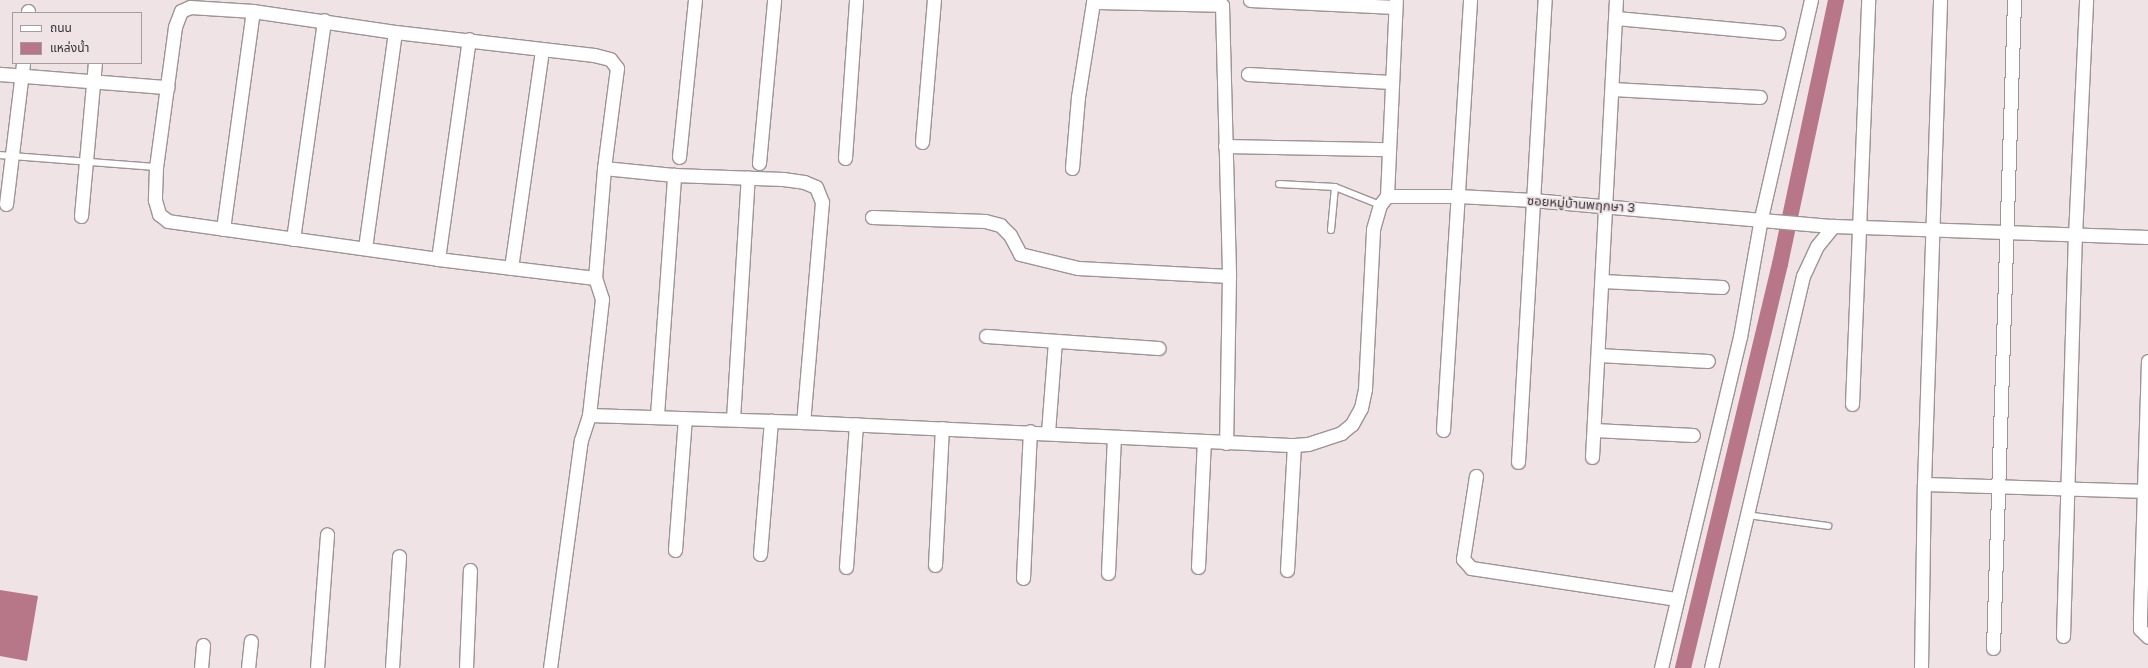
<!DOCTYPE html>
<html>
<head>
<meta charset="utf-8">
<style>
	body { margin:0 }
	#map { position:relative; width:2148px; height:668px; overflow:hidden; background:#efe3e6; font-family:"Golos Text","Noto Sans Thai",sans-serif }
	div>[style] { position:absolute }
	.water>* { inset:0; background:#b77788 }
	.canal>* { height:16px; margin:-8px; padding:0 8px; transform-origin:8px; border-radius:8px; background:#b77788 }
	.roads { filter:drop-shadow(1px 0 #9e9395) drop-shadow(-1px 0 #9e9395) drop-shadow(0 1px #9e9395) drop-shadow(0 -1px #9e9395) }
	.lane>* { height:6px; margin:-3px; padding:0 3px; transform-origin:3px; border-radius:3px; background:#fff }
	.street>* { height:13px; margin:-6.5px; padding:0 6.5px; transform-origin:6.5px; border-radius:6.5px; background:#fff }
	span { translate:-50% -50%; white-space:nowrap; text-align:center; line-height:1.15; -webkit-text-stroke:4px #efe3e6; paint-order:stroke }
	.street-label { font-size:13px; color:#353132 }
	.legend { position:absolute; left:12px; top:12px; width:130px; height:52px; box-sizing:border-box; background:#efe3e6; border:1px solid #a59c9e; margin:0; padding:5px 7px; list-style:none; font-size:12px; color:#353132 }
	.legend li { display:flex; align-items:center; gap:8px; height:20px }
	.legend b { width:20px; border:1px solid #a59c9e }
</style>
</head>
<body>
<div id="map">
	<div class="water">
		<div style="clip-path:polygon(0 590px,38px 596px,27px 661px,0 656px)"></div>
	</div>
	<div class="canal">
		<div style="left:1683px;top:668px;width:415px;rotate:-76.5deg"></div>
		<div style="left:1780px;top:264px;width:270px;rotate:-78deg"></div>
	</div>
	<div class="roads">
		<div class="lane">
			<div style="left:0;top:155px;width:156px;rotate:4.4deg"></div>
			<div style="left:1279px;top:184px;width:56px;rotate:3.1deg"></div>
			<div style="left:1335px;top:187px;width:48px;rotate:21.8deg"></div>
			<div style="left:1331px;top:230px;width:43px;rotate:-84.7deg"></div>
			<div style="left:1747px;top:515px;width:82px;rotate:7.7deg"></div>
		</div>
		<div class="street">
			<div style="left:1250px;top:0;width:145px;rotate:2.8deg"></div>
			<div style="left:28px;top:13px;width:2px;rotate:-90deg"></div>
			<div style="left:1616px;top:18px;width:163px;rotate:5.3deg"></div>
			<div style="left:0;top:74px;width:168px;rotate:4.5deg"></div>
			<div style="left:1248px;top:74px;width:143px;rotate:3.2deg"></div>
			<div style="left:1612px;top:89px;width:148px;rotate:3.1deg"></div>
			<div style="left:922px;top:142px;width:143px;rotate:-85.2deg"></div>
			<div style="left:1225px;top:146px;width:163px;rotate:1.1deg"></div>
			<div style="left:679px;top:157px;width:158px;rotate:-84.2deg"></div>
			<div style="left:845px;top:158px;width:158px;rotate:-86deg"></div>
			<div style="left:759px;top:163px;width:164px;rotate:-84.7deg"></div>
			<div style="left:604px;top:168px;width:70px;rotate:5.7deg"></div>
			<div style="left:674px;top:175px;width:109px;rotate:2.1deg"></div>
			<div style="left:783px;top:179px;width:21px;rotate:8deg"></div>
			<div style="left:804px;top:182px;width:13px;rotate:23deg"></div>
			<div style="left:816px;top:187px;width:16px;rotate:68deg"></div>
			<div style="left:822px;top:202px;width:221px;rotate:94.9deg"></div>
			<div style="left:1072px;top:168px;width:71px;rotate:-85.2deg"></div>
			<div style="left:1078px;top:97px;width:96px;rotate:-81deg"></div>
			<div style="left:1093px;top:2px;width:129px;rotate:1.3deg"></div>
			<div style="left:1222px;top:5px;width:271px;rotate:88.5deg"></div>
			<div style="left:1229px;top:276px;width:167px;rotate:91deg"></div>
			<div style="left:1387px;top:196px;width:71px"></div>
			<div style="left:1458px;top:196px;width:75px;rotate:3.1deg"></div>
			<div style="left:1533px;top:200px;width:301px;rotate:5deg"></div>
			<div style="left:1833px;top:226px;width:315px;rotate:2deg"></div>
			<div style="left:6px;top:204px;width:142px;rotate:-83.1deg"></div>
			<div style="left:81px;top:216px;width:154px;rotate:-84.8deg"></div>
			<div style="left:872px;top:217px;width:113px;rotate:2deg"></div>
			<div style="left:985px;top:221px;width:16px;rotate:15deg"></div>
			<div style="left:1000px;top:225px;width:14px;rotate:45deg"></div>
			<div style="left:1010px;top:235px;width:21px;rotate:62deg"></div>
			<div style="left:1020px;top:254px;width:60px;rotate:13.6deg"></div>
			<div style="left:1078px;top:268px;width:151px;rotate:3deg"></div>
			<div style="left:223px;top:229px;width:220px;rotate:-82.2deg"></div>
			<div style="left:293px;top:239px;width:221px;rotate:-81.9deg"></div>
			<div style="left:365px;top:248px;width:218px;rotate:-82.1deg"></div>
			<div style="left:438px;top:259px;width:222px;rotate:-82deg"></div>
			<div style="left:511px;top:268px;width:220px;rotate:-81.9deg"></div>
			<div style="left:1602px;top:281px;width:120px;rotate:2.9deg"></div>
			<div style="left:986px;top:336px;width:173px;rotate:4deg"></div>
			<div style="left:1598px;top:355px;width:110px;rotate:3.1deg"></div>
			<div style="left:2148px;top:361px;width:258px;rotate:91.8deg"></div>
			<div style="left:2140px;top:619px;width:10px;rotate:90deg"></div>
			<div style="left:2140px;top:629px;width:11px;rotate:45deg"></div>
			<div style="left:1852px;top:404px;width:404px;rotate:-87.7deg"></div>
			<div style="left:589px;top:415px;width:214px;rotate:1.9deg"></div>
			<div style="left:803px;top:422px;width:492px;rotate:2.7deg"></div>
			<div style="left:1294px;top:445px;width:14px;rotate:-4deg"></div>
			<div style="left:1308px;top:444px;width:35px;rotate:-18deg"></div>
			<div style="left:1341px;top:433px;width:14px;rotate:-39deg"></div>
			<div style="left:1352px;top:424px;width:18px;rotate:-61deg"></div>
			<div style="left:1361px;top:408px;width:19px;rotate:-78deg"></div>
			<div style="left:1365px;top:389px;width:160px;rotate:-87.1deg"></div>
			<div style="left:1373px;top:229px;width:25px;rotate:-74deg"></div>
			<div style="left:1380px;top:205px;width:11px;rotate:-52deg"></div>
			<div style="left:1387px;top:196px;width:196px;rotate:-87.4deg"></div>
			<div style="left:657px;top:415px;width:241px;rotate:-85.9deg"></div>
			<div style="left:733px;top:419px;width:242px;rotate:-86.5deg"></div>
			<div style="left:1443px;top:430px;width:431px;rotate:-86.4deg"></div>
			<div style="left:1594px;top:430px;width:99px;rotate:2.9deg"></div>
			<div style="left:1048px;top:432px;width:91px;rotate:-85.6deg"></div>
			<div style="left:1592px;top:457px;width:458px;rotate:-87deg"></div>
			<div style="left:1518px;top:462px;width:463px;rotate:-86.7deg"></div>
			<div style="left:1476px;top:476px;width:84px;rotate:98.9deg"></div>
			<div style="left:1463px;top:559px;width:12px;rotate:48deg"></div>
			<div style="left:1471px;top:568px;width:207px;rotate:8.6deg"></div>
			<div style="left:1924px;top:484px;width:224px;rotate:1.8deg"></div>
			<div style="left:675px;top:550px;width:132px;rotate:-85.7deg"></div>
			<div style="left:760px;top:554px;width:134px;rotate:-85.3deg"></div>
			<div style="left:935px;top:565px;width:137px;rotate:-87.1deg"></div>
			<div style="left:846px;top:567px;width:143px;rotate:-86deg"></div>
			<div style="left:1198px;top:567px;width:126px;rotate:-87.3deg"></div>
			<div style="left:1287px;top:570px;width:125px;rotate:-86.8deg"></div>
			<div style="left:1108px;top:573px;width:136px;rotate:-87.5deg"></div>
			<div style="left:1023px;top:578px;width:147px;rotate:-87.3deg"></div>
			<div style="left:2063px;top:636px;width:400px;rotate:-88.3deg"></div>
			<div style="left:2075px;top:236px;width:236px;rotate:-87.3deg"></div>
			<div style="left:1993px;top:648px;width:648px;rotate:-88.14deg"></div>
			<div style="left:201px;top:668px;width:23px;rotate:-85deg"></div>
			<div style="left:248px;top:668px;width:27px;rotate:-84deg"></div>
			<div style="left:317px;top:668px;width:134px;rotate:-85.7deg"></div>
			<div style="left:392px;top:668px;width:112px;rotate:-86.4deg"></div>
			<div style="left:466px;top:668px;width:98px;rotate:-87.7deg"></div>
			<div style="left:550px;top:668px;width:230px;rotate:-82.3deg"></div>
			<div style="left:581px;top:440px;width:26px;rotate:-72deg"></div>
			<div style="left:589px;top:415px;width:117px;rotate:-83.6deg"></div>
			<div style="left:602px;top:299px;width:22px;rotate:-108deg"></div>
			<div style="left:595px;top:278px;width:110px;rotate:-85.3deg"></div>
			<div style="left:604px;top:168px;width:101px;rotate:-82.6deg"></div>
			<div style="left:617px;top:68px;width:11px;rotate:-128deg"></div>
			<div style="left:610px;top:59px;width:16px;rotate:-166deg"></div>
			<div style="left:594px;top:55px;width:200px;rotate:-173.4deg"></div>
			<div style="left:395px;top:32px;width:144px;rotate:-171.6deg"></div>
			<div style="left:253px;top:11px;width:63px;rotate:-176.4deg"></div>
			<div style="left:190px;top:7px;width:10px;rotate:156deg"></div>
			<div style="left:181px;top:11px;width:17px;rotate:111deg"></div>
			<div style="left:175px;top:27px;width:141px;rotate:97.7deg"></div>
			<div style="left:156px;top:167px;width:33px;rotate:92deg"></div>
			<div style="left:155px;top:200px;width:15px;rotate:74deg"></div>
			<div style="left:159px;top:214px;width:11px;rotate:38deg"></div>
			<div style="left:168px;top:221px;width:273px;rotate:8deg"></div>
			<div style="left:438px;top:259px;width:158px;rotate:6.9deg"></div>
			<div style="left:1661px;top:668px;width:340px;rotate:-76.6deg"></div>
			<div style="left:1740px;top:337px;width:121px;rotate:-80deg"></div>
			<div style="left:1761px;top:218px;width:224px;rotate:-77.1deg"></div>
			<div style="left:1711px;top:668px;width:403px;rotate:-76.8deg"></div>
			<div style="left:1803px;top:276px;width:33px;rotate:-65deg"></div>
			<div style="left:1817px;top:246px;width:26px;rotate:-51deg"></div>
			<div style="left:1921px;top:668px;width:184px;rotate:-89.1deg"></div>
			<div style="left:1924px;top:484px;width:484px;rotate:-88.1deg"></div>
		</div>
	</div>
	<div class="street-label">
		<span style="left:1581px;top:204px;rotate:4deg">ซอยหมู่บ้านพฤกษา 3</span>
	</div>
	<ul class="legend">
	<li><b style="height:5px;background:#fff"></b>ถนน</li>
	<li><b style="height:11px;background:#b77788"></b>แหล่งน้ำ</li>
	</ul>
</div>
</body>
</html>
